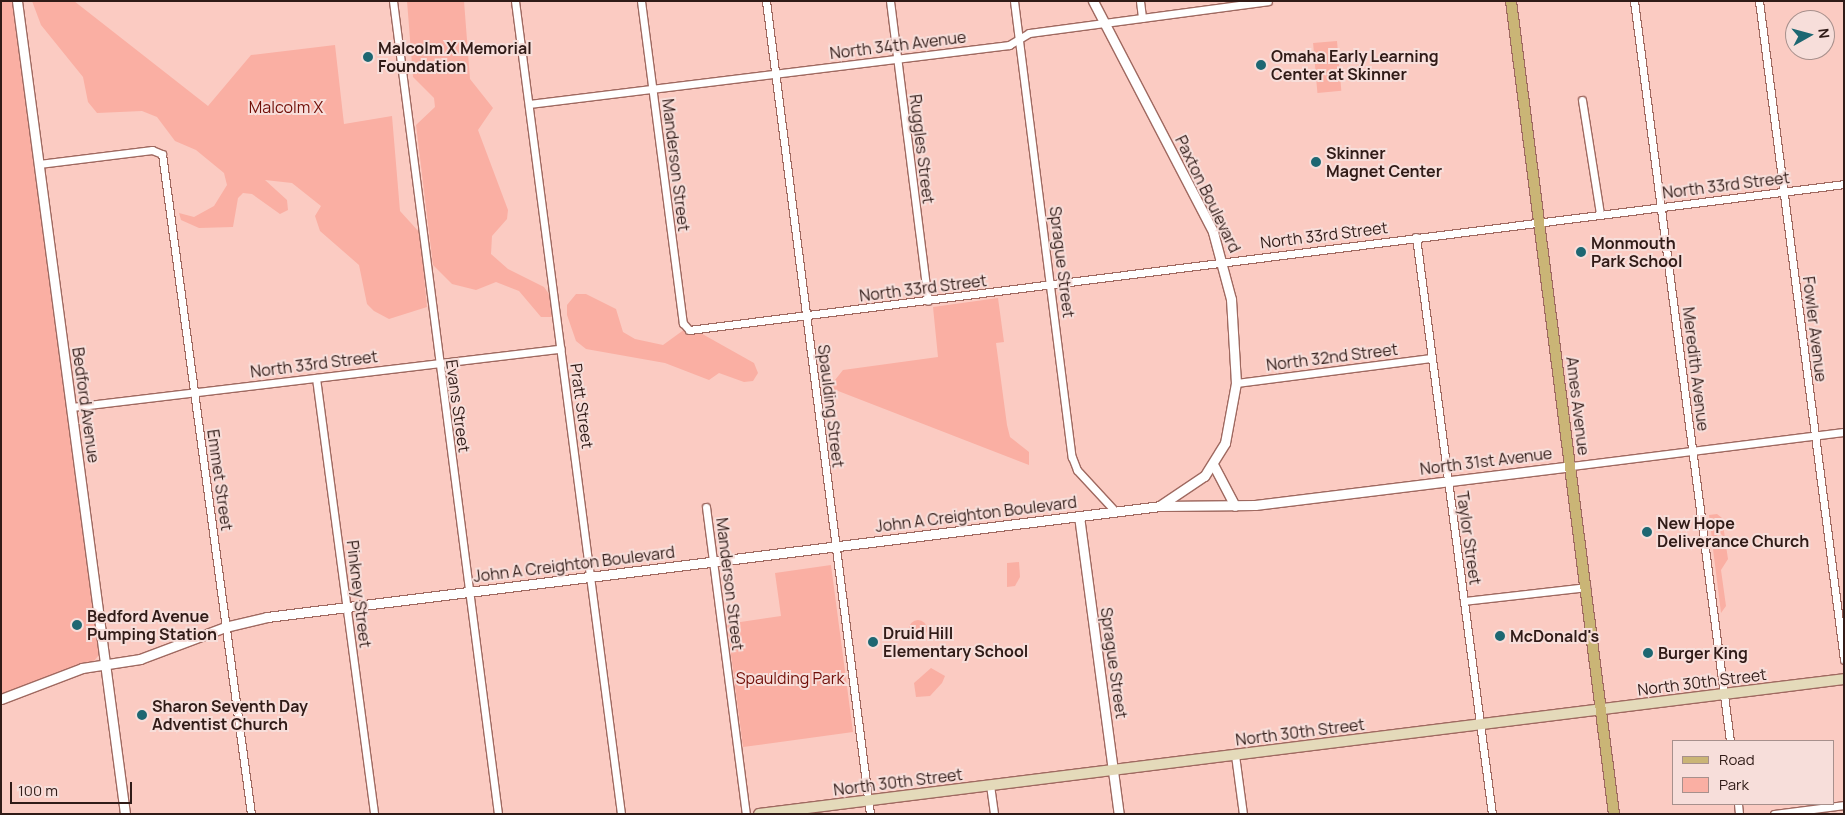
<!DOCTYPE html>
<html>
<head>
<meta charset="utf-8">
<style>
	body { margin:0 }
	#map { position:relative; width:1845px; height:815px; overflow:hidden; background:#fbcbc2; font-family:Manrope,sans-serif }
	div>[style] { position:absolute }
	.green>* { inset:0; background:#faafa3; transform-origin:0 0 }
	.round { border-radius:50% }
	.roads { filter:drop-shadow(1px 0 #9f6960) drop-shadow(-1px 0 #9f6960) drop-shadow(0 1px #9f6960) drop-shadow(0 -1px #9f6960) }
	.minor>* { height:7px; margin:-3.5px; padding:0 3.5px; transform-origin:3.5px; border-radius:3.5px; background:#fff }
	.tertiary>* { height:9px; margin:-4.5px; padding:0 4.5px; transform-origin:4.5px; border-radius:4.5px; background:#fff }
	.secondary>* { height:10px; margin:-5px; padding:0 5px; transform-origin:5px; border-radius:5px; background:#e4daba }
	.primary>* { height:10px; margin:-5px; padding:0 5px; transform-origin:5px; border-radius:5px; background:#cab576 }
	.dots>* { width:14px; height:14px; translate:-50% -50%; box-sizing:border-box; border:2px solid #f7deda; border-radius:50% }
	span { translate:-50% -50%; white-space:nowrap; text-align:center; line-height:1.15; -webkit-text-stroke:4px #f7deda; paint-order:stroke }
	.street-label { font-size:16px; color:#301b17 }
	.poi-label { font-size:16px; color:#301b17; font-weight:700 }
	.left { translate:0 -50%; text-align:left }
	.park-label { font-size:16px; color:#700f08 }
	.frame { position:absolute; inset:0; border:2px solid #301b17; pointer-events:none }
	.legend { position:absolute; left:1672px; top:740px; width:162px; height:65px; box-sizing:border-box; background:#f7deda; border:1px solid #a7908c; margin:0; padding:6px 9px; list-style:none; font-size:15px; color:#301b17 }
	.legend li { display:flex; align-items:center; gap:10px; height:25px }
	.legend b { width:25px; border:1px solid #a7908c }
	.north { position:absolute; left:1785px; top:10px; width:50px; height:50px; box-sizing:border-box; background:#f7deda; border:1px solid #a7908c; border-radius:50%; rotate:83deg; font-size:14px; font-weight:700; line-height:20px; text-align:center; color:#301b17 }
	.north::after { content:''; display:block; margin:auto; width:18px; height:22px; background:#1d6772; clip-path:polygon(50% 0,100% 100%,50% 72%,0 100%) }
	.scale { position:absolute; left:10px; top:782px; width:122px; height:22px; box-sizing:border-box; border:2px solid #301b17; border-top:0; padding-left:6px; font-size:15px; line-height:18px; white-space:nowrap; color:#301b17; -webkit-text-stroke:4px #f7deda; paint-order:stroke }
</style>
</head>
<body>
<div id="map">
	<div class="green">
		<div style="clip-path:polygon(1px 1px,13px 1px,99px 655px,94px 661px,1px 694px)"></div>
		<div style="clip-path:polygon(32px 1px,74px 1px,208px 106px,251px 55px,335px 45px,344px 124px,392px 116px,400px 211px,420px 233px,427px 307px,389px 319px,374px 311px,367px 304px,359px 265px,320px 231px,315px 216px,321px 206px,292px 183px,265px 180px,287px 200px,288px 210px,280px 214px,252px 194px,243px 193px,238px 198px,233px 227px,199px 228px,181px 220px,179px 213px,194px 217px,214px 206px,227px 185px,224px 173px,196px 150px,175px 141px,157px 117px,142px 111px,97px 113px,88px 102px,83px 77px,41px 25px)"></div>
		<div style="clip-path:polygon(407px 1px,464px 1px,470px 79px,493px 108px,478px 130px,508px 210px,507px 219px,492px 236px,491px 254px,508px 269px,544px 287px,551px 297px,552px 317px,541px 317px,519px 291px,496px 282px,476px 290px,452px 284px,433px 265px,416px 125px,435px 107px,434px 98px,413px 77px)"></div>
		<div style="left:1337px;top:41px;width:50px;height:24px;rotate:85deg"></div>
		<div style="clip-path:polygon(576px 294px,586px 294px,616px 309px,623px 332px,635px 339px,663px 345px,685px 329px,697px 331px,754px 363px,758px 373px,753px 381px,744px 382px,719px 373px,709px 380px,665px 363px,586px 349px,576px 341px,567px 315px,567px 305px)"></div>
		<div style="clip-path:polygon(998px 298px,1004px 342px,996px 343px,1007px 425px,1010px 437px,1029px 452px,1029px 465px,833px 389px,831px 385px,843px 370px,938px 357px,933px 307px)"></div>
		<div style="clip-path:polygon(1717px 514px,1722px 518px,1725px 538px,1720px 533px,1712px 539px,1709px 515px)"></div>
		<div style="clip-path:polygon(1725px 539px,1728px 559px,1721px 570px,1726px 606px,1721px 613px,1712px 541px)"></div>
		<div style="clip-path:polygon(1019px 562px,1020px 577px,1015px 586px,1007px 587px,1007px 563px)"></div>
		<div style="clip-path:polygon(831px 565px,853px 732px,743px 747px,727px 624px,781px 616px,775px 573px)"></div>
		<div class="round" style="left:909px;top:620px;width:18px;height:18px"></div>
		<div style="clip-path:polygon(931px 668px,945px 676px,942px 683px,930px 696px,916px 697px,914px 683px)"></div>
	</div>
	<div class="roads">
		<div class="minor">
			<div style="left:393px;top:1px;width:820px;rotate:82.64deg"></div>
			<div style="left:515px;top:1px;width:820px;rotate:82.57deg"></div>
			<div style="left:641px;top:1px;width:325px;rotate:82.6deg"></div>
			<div style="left:683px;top:323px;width:9px;rotate:49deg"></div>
			<div style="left:689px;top:330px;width:1164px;rotate:-7.2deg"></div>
			<div style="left:766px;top:1px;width:820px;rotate:82.71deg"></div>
			<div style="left:890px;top:1px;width:302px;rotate:82.8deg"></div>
			<div style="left:1014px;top:1px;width:460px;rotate:82.8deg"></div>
			<div style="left:1072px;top:457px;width:14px;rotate:69deg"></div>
			<div style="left:1077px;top:470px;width:56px;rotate:47.2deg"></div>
			<div style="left:1140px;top:1px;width:17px;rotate:83deg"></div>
			<div style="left:1634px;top:1px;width:746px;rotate:82.61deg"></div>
			<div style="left:1759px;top:1px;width:664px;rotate:82.65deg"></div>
			<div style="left:1582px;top:100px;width:115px;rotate:81deg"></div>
			<div style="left:529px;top:104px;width:484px;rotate:-7deg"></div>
			<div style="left:1009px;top:45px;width:23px;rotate:-31deg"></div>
			<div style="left:1029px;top:33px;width:241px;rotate:-7.6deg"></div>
			<div style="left:39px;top:164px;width:114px;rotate:-7.1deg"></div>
			<div style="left:152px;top:150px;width:11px;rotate:22deg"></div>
			<div style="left:162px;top:154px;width:666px;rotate:82.32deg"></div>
			<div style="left:1416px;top:237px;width:582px;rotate:82.5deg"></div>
			<div style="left:316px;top:378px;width:440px;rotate:82.4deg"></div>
			<div style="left:1236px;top:383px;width:197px;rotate:-7.3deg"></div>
			<div style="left:71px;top:407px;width:493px;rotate:-6.8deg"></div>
			<div style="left:1571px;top:466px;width:275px;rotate:-7.1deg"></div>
			<div style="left:706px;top:507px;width:310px;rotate:82.6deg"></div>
			<div style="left:1464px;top:601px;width:123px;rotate:-6.5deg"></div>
			<div style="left:1235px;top:755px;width:60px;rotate:82.3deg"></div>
			<div style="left:990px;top:785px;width:29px;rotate:82deg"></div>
			<div style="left:1738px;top:804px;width:10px;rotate:84deg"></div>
			<div style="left:1774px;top:814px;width:71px;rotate:-7.3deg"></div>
		</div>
		<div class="tertiary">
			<div style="left:17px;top:1px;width:820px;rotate:82.43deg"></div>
			<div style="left:1093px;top:1px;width:260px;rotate:62.5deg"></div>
			<div style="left:1213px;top:232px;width:69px;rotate:75deg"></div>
			<div style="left:1231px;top:299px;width:84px;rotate:86.6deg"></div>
			<div style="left:1236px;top:383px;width:61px;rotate:100.4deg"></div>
			<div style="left:1225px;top:443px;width:39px;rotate:122deg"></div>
			<div style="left:1204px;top:476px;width:52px;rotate:146deg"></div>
			<div style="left:1214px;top:466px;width:45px;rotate:62.3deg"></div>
			<div style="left:1079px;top:516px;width:301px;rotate:82.4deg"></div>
			<div style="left:1px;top:699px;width:87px;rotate:-20.9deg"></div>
			<div style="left:82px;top:668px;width:59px;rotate:-8.8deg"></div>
			<div style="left:140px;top:659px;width:91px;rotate:-20.6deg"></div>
			<div style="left:225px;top:627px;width:43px;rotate:-13.4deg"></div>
			<div style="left:267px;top:617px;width:901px;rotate:-7.08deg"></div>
			<div style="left:1161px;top:506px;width:94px;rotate:-0.6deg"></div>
			<div style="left:1255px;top:505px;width:318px;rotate:-7deg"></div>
		</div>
		<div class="secondary">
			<div style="left:759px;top:814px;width:1093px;rotate:-7.09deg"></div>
		</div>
		<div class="primary">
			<div style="left:1511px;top:1px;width:819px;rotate:82.78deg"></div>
		</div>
	</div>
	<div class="dots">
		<div style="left:368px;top:57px;background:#1d6772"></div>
		<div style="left:1261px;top:65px;background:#1d6772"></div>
		<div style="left:1316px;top:162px;background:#1d6772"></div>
		<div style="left:1581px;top:252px;background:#1d6772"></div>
		<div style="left:1647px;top:532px;background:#1d6772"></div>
		<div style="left:77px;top:625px;background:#1d6772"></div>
		<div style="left:1500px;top:636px;background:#1d6772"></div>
		<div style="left:873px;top:642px;background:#1d6772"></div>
		<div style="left:1648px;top:653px;background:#1d6772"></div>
		<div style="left:142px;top:715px;background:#1d6772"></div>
	</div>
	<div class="street-label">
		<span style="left:898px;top:45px;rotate:-7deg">North 34th Avenue</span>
		<span style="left:922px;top:149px;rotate:83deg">Ruggles Street</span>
		<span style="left:676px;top:165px;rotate:83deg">Manderson Street</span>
		<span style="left:1726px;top:185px;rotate:-7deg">North 33rd Street</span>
		<span style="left:1208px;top:194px;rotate:64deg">Paxton Boulevard</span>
		<span style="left:1324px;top:235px;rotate:-7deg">North 33rd Street</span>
		<span style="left:1062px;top:262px;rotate:83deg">Sprague Street</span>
		<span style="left:923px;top:288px;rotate:-7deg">North 33rd Street</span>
		<span style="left:1815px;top:329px;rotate:83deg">Fowler Avenue</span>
		<span style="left:1332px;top:357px;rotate:-7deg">North 32nd Street</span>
		<span style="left:314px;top:364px;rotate:-7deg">North 33rd Street</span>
		<span style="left:1696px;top:369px;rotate:83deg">Meredith Avenue</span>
		<span style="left:86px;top:405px;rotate:82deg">Bedford Avenue</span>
		<span style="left:458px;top:406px;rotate:82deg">Evans Street</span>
		<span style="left:582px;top:406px;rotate:82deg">Pratt Street</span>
		<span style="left:831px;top:406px;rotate:83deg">Spaulding Street</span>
		<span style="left:1578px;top:406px;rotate:83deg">Ames Avenue</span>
		<span style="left:1486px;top:461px;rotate:-7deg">North 31st Avenue</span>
		<span style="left:220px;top:480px;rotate:82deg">Emmet Street</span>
		<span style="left:976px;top:514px;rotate:-7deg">John A Creighton Boulevard</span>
		<span style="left:1469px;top:538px;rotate:82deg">Taylor Street</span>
		<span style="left:574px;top:564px;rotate:-7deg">John A Creighton Boulevard</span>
		<span style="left:730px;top:584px;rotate:83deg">Manderson Street</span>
		<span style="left:359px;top:594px;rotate:83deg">Pinkney Street</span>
		<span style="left:1114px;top:663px;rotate:82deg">Sprague Street</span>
		<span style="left:1702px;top:682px;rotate:-7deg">North 30th Street</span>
		<span style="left:1300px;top:732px;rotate:-7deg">North 30th Street</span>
		<span style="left:898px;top:782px;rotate:-7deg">North 30th Street</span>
	</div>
	<div class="poi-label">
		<span class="left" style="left:378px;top:57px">Malcolm X Memorial<br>Foundation</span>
		<span class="left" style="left:1271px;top:65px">Omaha Early Learning<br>Center at Skinner</span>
		<span class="left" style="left:1326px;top:162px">Skinner<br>Magnet Center</span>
		<span class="left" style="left:1591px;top:252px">Monmouth<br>Park School</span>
		<span class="left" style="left:1657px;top:532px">New Hope<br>Deliverance Church</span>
		<span class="left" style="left:87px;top:625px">Bedford Avenue<br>Pumping Station</span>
		<span class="left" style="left:883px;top:642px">Druid Hill<br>Elementary School</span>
		<span class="left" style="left:1510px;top:636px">McDonald's</span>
		<span class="left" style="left:1658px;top:653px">Burger King</span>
		<span class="left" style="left:152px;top:715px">Sharon Seventh Day<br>Adventist Church</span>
	</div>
	<div class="park-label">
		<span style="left:286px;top:107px">Malcolm X</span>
		<span style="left:790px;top:678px">Spaulding Park</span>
	</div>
	<div class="frame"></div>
	<ul class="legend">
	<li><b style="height:6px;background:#cab576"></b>Road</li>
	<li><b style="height:14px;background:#faafa3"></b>Park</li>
	</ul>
	<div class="north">N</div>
	<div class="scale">100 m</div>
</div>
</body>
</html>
